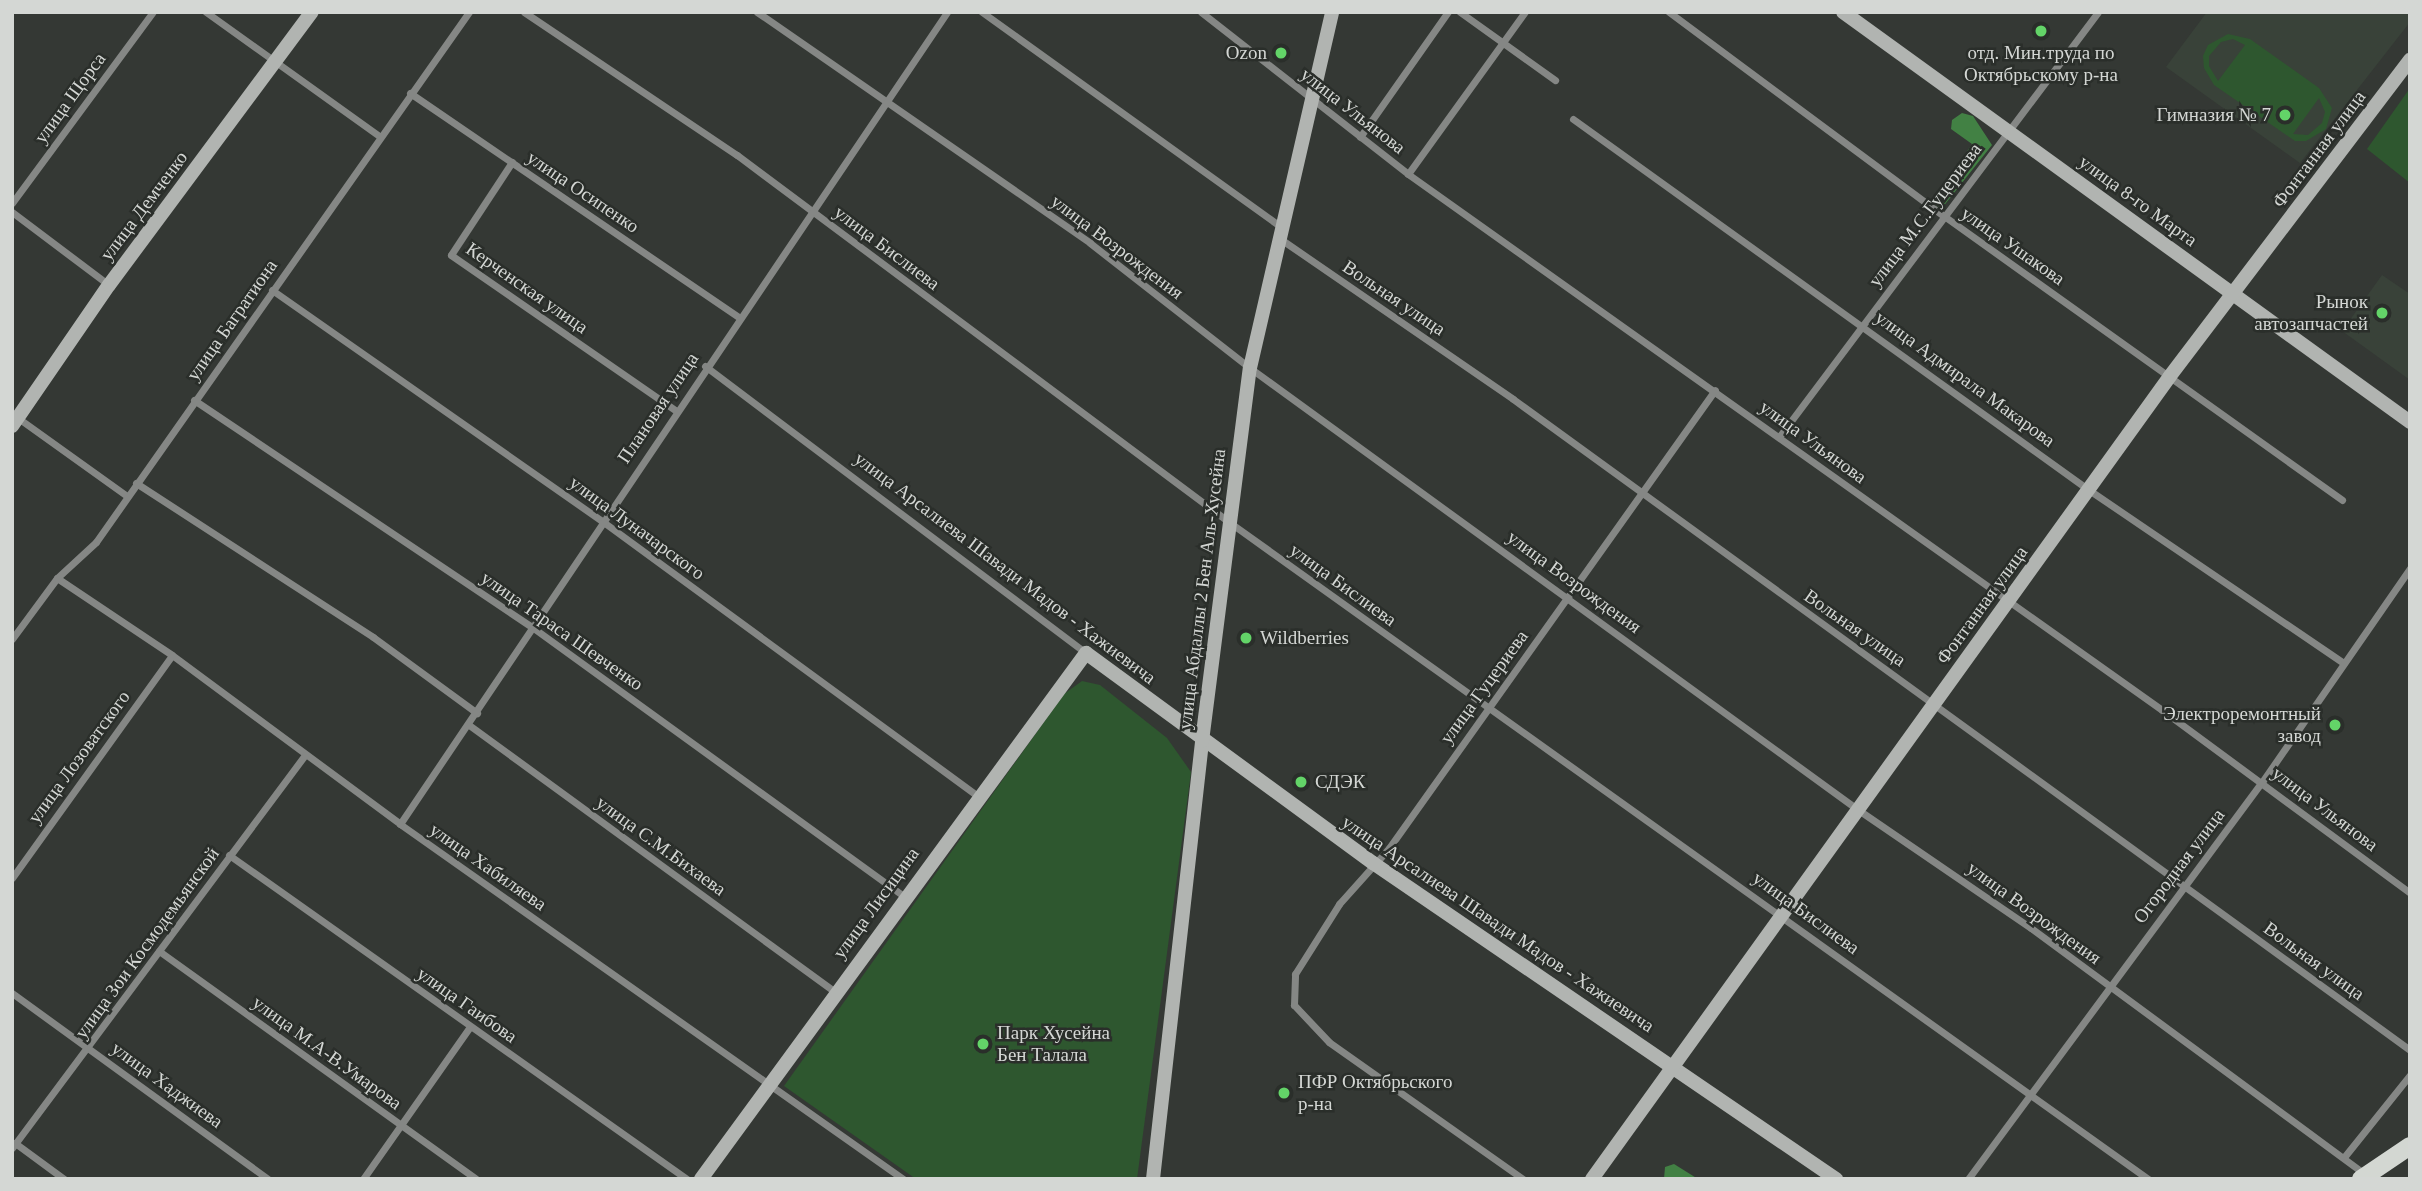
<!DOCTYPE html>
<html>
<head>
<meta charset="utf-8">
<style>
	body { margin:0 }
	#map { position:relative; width:2422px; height:1191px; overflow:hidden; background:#343834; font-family:Georgia,serif }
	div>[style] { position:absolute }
	.built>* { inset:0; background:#394239 }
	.green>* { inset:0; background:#2e572f }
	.forest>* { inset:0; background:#428144 }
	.street>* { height:7px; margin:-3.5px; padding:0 3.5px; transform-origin:3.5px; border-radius:3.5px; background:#858785 }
	.secondary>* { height:14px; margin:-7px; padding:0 7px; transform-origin:7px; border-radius:7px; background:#b1b4b1 }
	.primary>* { height:18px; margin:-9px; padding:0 9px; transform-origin:9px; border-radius:9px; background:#d3d7d2 }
	.dots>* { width:19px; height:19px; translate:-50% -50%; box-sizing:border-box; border:4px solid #2a2e2a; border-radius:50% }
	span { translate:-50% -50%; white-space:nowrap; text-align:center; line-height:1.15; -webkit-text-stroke:5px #2a2e2a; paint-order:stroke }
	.poi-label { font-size:19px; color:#d4d7d4 }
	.right { translate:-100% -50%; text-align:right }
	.left { translate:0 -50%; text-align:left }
	.street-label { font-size:19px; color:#d4d7d4 }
	.frame { position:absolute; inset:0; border:14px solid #d4d7d4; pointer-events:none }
</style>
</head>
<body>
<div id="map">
	<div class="built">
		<div style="clip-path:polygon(2207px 12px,2410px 12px,2410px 22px,2300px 163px,2166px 67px)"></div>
		<div style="clip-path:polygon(2382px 275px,2410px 294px,2410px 380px,2342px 331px)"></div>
	</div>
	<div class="green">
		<div style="clip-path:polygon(evenodd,2228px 34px,2250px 39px,2319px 88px,2332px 108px,2326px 129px,2306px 141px,2295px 141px,2214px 85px,2204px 68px,2203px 56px,2208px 45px,2228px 34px,2233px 39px,2245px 45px,2218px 81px,2209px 66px,2209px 56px,2221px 42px,2233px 39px,2228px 34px,2319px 98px,2325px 112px,2322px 123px,2308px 135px,2293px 134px,2319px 98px)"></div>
		<div style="clip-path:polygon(2410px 88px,2410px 183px,2367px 149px)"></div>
		<div style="clip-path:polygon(1082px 681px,1100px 685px,1167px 738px,1191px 772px,1137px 1179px,916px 1179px,784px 1086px,1064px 694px)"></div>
	</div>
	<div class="forest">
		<div style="clip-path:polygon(1962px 113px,1973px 116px,1992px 145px,1942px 208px,1933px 204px,1935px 199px,1972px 144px,1951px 129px,1952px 120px)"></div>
		<div style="clip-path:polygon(1674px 1164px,1698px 1179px,1664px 1179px,1665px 1167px)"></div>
	</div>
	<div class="street">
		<div style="left:206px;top:12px;width:213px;rotate:35.6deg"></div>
		<div style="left:524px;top:12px;width:257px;rotate:33.9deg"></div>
		<div style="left:737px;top:155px;width:614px;rotate:36.72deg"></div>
		<div style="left:1229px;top:522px;width:1130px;rotate:35.56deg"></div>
		<div style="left:757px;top:12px;width:405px;rotate:34.7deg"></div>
		<div style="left:1090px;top:243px;width:203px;rotate:38deg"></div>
		<div style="left:1250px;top:368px;width:750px;rotate:36deg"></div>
		<div style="left:1857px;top:809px;width:211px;rotate:34.4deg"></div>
		<div style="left:2031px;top:928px;width:415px;rotate:36.4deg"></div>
		<div style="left:982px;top:12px;width:367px;rotate:35.7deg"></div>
		<div style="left:1201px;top:12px;width:263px;rotate:38deg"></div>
		<div style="left:1408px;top:174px;width:925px;rotate:35.41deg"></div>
		<div style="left:2162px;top:710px;width:308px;rotate:36.4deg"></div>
		<div style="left:1460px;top:12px;width:117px;rotate:35.6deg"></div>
		<div style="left:1669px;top:12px;width:342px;rotate:36.6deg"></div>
		<div style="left:1944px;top:216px;width:489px;rotate:35.5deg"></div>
		<div style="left:410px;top:93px;width:397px;rotate:34.3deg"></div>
		<div style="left:1573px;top:119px;width:636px;rotate:35.72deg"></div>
		<div style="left:2089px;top:490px;width:306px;rotate:34.2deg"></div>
		<div style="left:1360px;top:137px;width:153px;rotate:-54.9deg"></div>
		<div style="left:512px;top:162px;width:111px;rotate:123.3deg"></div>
		<div style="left:451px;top:255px;width:274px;rotate:34.7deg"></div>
		<div style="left:1408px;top:174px;width:200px;rotate:-54.2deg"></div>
		<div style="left:12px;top:203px;width:237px;rotate:-53.6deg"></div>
		<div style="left:12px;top:212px;width:121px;rotate:37deg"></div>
		<div style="left:1279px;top:238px;width:284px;rotate:34.5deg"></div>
		<div style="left:1513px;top:399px;width:1108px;rotate:35.97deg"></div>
		<div style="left:272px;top:290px;width:403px;rotate:35deg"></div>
		<div style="left:602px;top:521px;width:467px;rotate:36.2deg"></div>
		<div style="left:705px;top:366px;width:477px;rotate:37deg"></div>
		<div style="left:194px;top:400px;width:407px;rotate:33.9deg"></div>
		<div style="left:532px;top:627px;width:460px;rotate:35.9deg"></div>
		<div style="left:18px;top:418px;width:134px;rotate:35.6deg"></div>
		<div style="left:1779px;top:437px;width:531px;rotate:-53.11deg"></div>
		<div style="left:136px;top:483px;width:283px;rotate:33deg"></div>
		<div style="left:373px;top:637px;width:129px;rotate:36.2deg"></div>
		<div style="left:57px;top:578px;width:138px;rotate:33.8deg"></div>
		<div style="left:172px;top:655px;width:284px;rotate:36.5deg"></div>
		<div style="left:400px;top:824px;width:616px;rotate:35.21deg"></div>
		<div style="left:12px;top:639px;width:76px;rotate:-53.6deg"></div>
		<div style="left:57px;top:578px;width:53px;rotate:-42.7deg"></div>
		<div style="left:96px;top:542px;width:648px;rotate:-54.86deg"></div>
		<div style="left:469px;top:725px;width:453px;rotate:36.1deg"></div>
		<div style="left:400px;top:824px;width:979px;rotate:-56.03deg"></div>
		<div style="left:229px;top:855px;width:561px;rotate:35.28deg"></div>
		<div style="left:12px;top:878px;width:274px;rotate:-54.3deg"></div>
		<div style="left:159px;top:951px;width:390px;rotate:35.7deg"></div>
		<div style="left:12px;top:993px;width:316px;rotate:36deg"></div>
		<div style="left:15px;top:1143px;width:61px;rotate:36.3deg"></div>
		<div style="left:12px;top:1148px;width:490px;rotate:-53.3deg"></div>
		<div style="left:2345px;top:1156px;width:104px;rotate:-51.3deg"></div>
		<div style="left:363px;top:1179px;width:186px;rotate:-54.9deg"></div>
		<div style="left:1523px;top:1179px;width:237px;rotate:-144.8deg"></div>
		<div style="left:1329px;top:1042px;width:51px;rotate:-133.4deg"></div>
		<div style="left:1294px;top:1005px;width:31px;rotate:-88deg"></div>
		<div style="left:1295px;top:974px;width:83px;rotate:-57.8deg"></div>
		<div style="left:1339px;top:904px;width:75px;rotate:-48.2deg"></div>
		<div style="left:1389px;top:848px;width:562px;rotate:-54.56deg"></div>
		<div style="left:1968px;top:1179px;width:494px;rotate:-53.5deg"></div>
		<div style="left:2262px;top:782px;width:260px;rotate:-55.3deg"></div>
	</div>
	<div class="secondary">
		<div style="left:1843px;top:12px;width:700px;rotate:35.87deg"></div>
		<div style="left:12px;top:426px;width:171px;rotate:-55.5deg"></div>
		<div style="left:109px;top:285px;width:340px;rotate:-53.4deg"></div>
		<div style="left:701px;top:1179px;width:652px;rotate:-53.8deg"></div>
		<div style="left:1086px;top:653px;width:356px;rotate:36.2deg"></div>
		<div style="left:1373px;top:863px;width:561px;rotate:34.31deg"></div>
		<div style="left:1153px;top:1179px;width:441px;rotate:-83.6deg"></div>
		<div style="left:1202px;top:741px;width:376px;rotate:-82.7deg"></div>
		<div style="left:1250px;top:368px;width:365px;rotate:-77deg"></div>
		<div style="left:1592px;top:1179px;width:989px;rotate:-54.25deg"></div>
		<div style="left:2170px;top:376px;width:397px;rotate:-52.8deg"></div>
	</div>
	<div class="primary">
		<div style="left:2361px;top:1179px;width:59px;rotate:-34deg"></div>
	</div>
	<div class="dots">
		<div style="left:2041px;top:31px;background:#63d468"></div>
		<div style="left:1281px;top:53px;background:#63d468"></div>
		<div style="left:2285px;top:115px;background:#63d468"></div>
		<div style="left:2382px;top:313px;background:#63d468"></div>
		<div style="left:1246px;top:638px;background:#63d468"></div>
		<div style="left:2335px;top:725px;background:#63d468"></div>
		<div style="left:1301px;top:782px;background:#63d468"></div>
		<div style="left:983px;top:1044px;background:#63d468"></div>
		<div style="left:1284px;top:1093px;background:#63d468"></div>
	</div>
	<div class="poi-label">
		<span class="right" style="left:1267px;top:53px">Ozon</span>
		<span style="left:2041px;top:64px">отд. Мин.труда по<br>Октябрьскому р-на</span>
		<span class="right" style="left:2271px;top:115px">Гимназия № 7</span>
		<span class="right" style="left:2368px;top:313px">Рынок<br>автозапчастей</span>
		<span class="left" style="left:1260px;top:638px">Wildberries</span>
		<span class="right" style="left:2321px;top:725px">Электроремонтный<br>завод</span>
		<span class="left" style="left:1315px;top:782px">СДЭК</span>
		<span class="left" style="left:997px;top:1044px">Парк Хусейна<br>Бен Талала</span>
		<span class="left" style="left:1298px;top:1093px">ПФР Октябрьского<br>р-на</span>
	</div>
	<div class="street-label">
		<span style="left:70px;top:98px;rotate:-54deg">улица Щорса</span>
		<span style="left:1353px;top:111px;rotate:38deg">улица Ульянова</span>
		<span style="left:2319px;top:149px;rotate:-53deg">Фонтанная улица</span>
		<span style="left:583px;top:192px;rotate:34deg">улица Осипенко</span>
		<span style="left:2138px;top:201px;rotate:36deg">улица 8-го Марта</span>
		<span style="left:144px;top:206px;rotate:-53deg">улица Демченко</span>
		<span style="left:1925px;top:215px;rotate:-53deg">улица М.С.Гуцериева</span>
		<span style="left:2013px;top:246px;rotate:35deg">улица Ушакова</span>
		<span style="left:1117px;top:247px;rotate:37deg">улица Возрождения</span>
		<span style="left:887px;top:248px;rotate:37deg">улица Бислиева</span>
		<span style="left:527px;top:288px;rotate:35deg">Керченская улица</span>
		<span style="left:1394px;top:298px;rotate:34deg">Вольная улица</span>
		<span style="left:232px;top:320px;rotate:-55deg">улица Багратиона</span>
		<span style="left:1965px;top:379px;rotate:36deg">улица Адмирала Макарова</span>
		<span style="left:658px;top:408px;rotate:-56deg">Плановая улица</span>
		<span style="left:1813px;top:442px;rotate:36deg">улица Ульянова</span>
		<span style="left:637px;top:528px;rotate:36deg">улица Луначарского</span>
		<span style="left:1005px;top:568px;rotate:37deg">улица Арсалиева Шавади Мадов - Хажиевича</span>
		<span style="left:1574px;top:582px;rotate:36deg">улица Возрождения</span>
		<span style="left:1343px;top:585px;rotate:36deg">улица Бислиева</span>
		<span style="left:1202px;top:589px;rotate:-83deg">улица Абдаллы 2 Бен Аль-Хусейна</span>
		<span style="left:1982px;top:605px;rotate:-54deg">Фонтанная улица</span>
		<span style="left:1855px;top:628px;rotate:35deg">Вольная улица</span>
		<span style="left:562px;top:631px;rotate:35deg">улица Тараса Шевченко</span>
		<span style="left:1484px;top:687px;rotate:-54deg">улица Гуцериева</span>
		<span style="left:79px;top:757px;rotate:-54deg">улица Лозоватского</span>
		<span style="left:2325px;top:809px;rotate:37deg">улица Ульянова</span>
		<span style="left:661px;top:846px;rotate:36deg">улица С.М.Бихаева</span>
		<span style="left:2179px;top:866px;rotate:-53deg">Огородная улица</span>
		<span style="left:488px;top:867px;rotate:35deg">улица Хабиляева</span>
		<span style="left:876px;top:903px;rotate:-54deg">улица Лисицина</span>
		<span style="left:1806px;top:913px;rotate:36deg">улица Бислиева</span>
		<span style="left:2034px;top:913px;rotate:36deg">улица Возрождения</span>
		<span style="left:1498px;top:924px;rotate:34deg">улица Арсалиева Шавади Мадов - Хажиевича</span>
		<span style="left:147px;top:943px;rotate:-54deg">улица Зои Космодемьянской</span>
		<span style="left:2314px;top:961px;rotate:36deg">Вольная улица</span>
		<span style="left:467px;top:1005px;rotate:35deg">улица Гаибова</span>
		<span style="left:327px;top:1053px;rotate:36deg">улица М.А-В.Умарова</span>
		<span style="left:167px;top:1085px;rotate:36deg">улица Хаджиева</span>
	</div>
	<div class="frame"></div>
</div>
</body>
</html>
